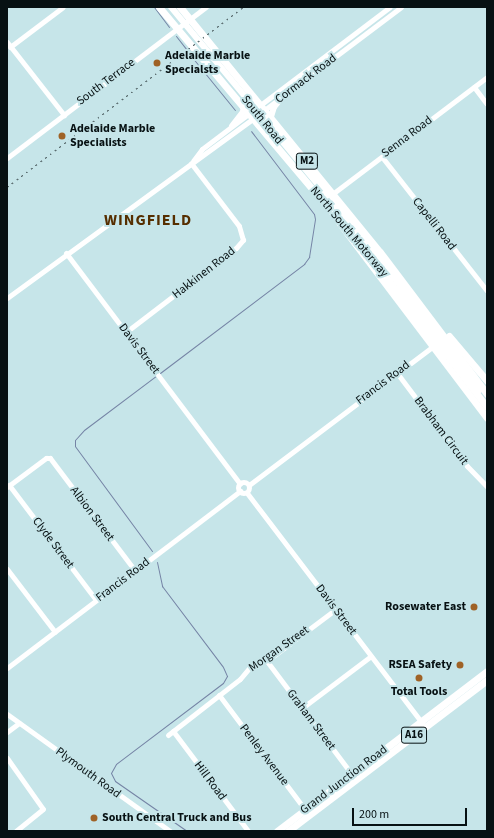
<!DOCTYPE html>
<html>
<head>
<meta charset="utf-8">
<style>
	body { margin:0 }
	#map { position:relative; width:494px; height:838px; overflow:hidden; background:#c6e5e9; font-family:"Source Sans 3",sans-serif }
	div>[style] { position:absolute }
	.stream>* { height:1px; margin:-0.5px; padding:0 0.5px; transform-origin:0.5px; border-radius:0.5px; background:#7584a5 }
	.minor>* { height:5px; margin:-2.5px; padding:0 2.5px; transform-origin:2.5px; border-radius:2.5px; background:#fff }
	.minor>.ring { margin:-2.5px; padding:0; box-sizing:content-box; background:none; border:5px solid #fff; border-radius:50% }
	.major>* { height:6px; margin:-3px; padding:0 3px; transform-origin:3px; border-radius:3px; background:#fff }
	.highway>* { height:7px; margin:-3.5px; padding:0 3.5px; transform-origin:3.5px; border-radius:3.5px; background:#fff }
	.rail>* { height:1px; margin-top:-0.5px; transform-origin:0; background:repeating-linear-gradient(90deg,#56686b 0 2px,transparent 0 6px) }
	.dots>* { width:11px; height:11px; translate:-50% -50%; box-sizing:border-box; border:2px solid #c6e5e9; border-radius:50% }
	span { translate:-50% -50%; white-space:nowrap; text-align:center; line-height:1.15; -webkit-text-stroke:4px #c6e5e9; paint-order:stroke }
	.shield-label span { padding:1px 3px; background:#c6e5e9; border:1px solid; border-radius:3px; -webkit-text-stroke-width:0 }
	.shield-label { font-size:11px; color:#071113; font-weight:700 }
	.poi-label { font-size:12px; color:#071113; font-weight:700 }
	.left { translate:0 -50%; text-align:left }
	.right { translate:-100% -50%; text-align:right }
	.street-label { font-size:12px; color:#071113 }
	.district-label { font-size:16px; color:#562e00; font-weight:700; letter-spacing:1px }
	.frame { position:absolute; inset:0; border:8px solid #071113; pointer-events:none }
	.scale { position:absolute; left:352px; top:808px; width:115px; height:18px; box-sizing:border-box; border:2px solid #071113; border-top:0; padding-left:5px; font-size:12px; line-height:14px; white-space:nowrap; color:#071113; -webkit-text-stroke:3px #c6e5e9; paint-order:stroke }
</style>
</head>
<body>
<div id="map">
	<div class="stream">
		<div style="left:154px;top:7px;width:25px;rotate:53deg"></div>
		<div style="left:176px;top:36px;width:16px;rotate:52deg"></div>
		<div style="left:187px;top:51px;width:76px;rotate:50.9deg"></div>
		<div style="left:160px;top:373px;width:181px;rotate:-37.1deg"></div>
		<div style="left:304px;top:264px;width:9px;rotate:-54deg"></div>
		<div style="left:309px;top:257px;width:38px;rotate:-81deg"></div>
		<div style="left:315px;top:219px;width:5px;rotate:-101deg"></div>
		<div style="left:314px;top:214px;width:104px;rotate:-127.2deg"></div>
		<div style="left:152px;top:551px;width:130px;rotate:-126.3deg"></div>
		<div style="left:75px;top:446px;width:6px;rotate:-90deg"></div>
		<div style="left:75px;top:440px;width:13px;rotate:-48deg"></div>
		<div style="left:84px;top:430px;width:90px;rotate:-36.9deg"></div>
		<div style="left:157px;top:562px;width:25px;rotate:78deg"></div>
		<div style="left:162px;top:586px;width:101px;rotate:53deg"></div>
		<div style="left:223px;top:667px;width:10px;rotate:66deg"></div>
		<div style="left:227px;top:676px;width:8px;rotate:120deg"></div>
		<div style="left:223px;top:683px;width:134px;rotate:142.9deg"></div>
		<div style="left:116px;top:764px;width:10px;rotate:119deg"></div>
		<div style="left:111px;top:773px;width:9px;rotate:63deg"></div>
		<div style="left:115px;top:781px;width:88px;rotate:34.8deg"></div>
	</div>
	<div class="minor">
		<div style="left:7px;top:42px;width:93px;rotate:52deg"></div>
		<div style="left:10px;top:47px;width:66px;rotate:-37deg"></div>
		<div style="left:474px;top:87px;width:21px;rotate:53deg"></div>
		<div style="left:259px;top:106px;width:164px;rotate:-37.1deg"></div>
		<div style="left:263px;top:111px;width:173px;rotate:-37deg"></div>
		<div style="left:382px;top:157px;width:170px;rotate:51.9deg"></div>
		<div style="left:7px;top:158px;width:250px;rotate:-37.2deg"></div>
		<div style="left:193px;top:161px;width:15px;rotate:-53deg"></div>
		<div style="left:202px;top:149px;width:61px;rotate:-37.1deg"></div>
		<div style="left:331px;top:195px;width:196px;rotate:-37.1deg"></div>
		<div style="left:66px;top:253px;width:289px;rotate:53deg"></div>
		<div style="left:7px;top:298px;width:307px;rotate:-36.1deg"></div>
		<div style="left:126px;top:332px;width:138px;rotate:-37.4deg"></div>
		<div style="left:236px;top:248px;width:11px;rotate:-49deg"></div>
		<div style="left:243px;top:240px;width:15px;rotate:-106deg"></div>
		<div style="left:239px;top:226px;width:79px;rotate:-127.3deg"></div>
		<div style="left:397px;top:373px;width:116px;rotate:53deg"></div>
		<div style="left:467px;top:466px;width:29px;rotate:46deg"></div>
		<div class="ring" style="left:238.5px;top:482.5px;width:6px;height:6px"></div>
		<div style="left:9px;top:485px;width:144px;rotate:52.9deg"></div>
		<div style="left:249px;top:485px;width:233px;rotate:-37deg"></div>
		<div style="left:7px;top:487px;width:49px;rotate:-36.6deg"></div>
		<div style="left:46px;top:458px;width:4px"></div>
		<div style="left:50px;top:458px;width:141px;rotate:53deg"></div>
		<div style="left:247px;top:493px;width:289px;rotate:52.7deg"></div>
		<div style="left:7px;top:569px;width:79px;rotate:52.7deg"></div>
		<div style="left:266px;top:660px;width:145px;rotate:53.1deg"></div>
		<div style="left:7px;top:668px;width:293px;rotate:-37.2deg"></div>
		<div style="left:219px;top:695px;width:145px;rotate:53.1deg"></div>
		<div style="left:302px;top:708px;width:86px;rotate:-37deg"></div>
		<div style="left:7px;top:714px;width:201px;rotate:35.7deg"></div>
		<div style="left:173px;top:731px;width:125px;rotate:53.1deg"></div>
		<div style="left:7px;top:732px;width:15px;rotate:-37deg"></div>
		<div style="left:168px;top:735px;width:91px;rotate:-37.9deg"></div>
		<div style="left:240px;top:679px;width:17px;rotate:-50deg"></div>
		<div style="left:251px;top:666px;width:23px;rotate:-23deg"></div>
		<div style="left:272px;top:657px;width:80px;rotate:-36.9deg"></div>
		<div style="left:7px;top:758px;width:62px;rotate:54.8deg"></div>
		<div style="left:43px;top:809px;width:35px;rotate:141deg"></div>
	</div>
	<div class="major">
		<div style="left:171px;top:7px;width:336px;rotate:50.4deg"></div>
		<div style="left:385px;top:266px;width:156px;rotate:53.1deg"></div>
		<div style="left:270px;top:120px;width:14px;rotate:-73deg"></div>
		<div style="left:274px;top:107px;width:13px;rotate:-51deg"></div>
		<div style="left:232px;top:126px;width:18px;rotate:-52deg"></div>
		<div style="left:243px;top:112px;width:7px;rotate:-82deg"></div>
	</div>
	<div class="highway">
		<div style="left:159px;top:7px;width:273px;rotate:49.9deg"></div>
		<div style="left:335px;top:216px;width:13px;rotate:39deg"></div>
		<div style="left:345px;top:224px;width:232px;rotate:52.2deg"></div>
		<div style="left:180px;top:7px;width:316px;rotate:50.8deg"></div>
		<div style="left:380px;top:252px;width:178px;rotate:53deg"></div>
		<div style="left:338px;top:221px;width:247px;rotate:52.9deg"></div>
		<div style="left:449px;top:336px;width:59px;rotate:49.8deg"></div>
		<div style="left:277px;top:831px;width:264px;rotate:-37.3deg"></div>
		<div style="left:288px;top:831px;width:250px;rotate:-37.2deg"></div>
	</div>
	<div class="rail">
		<div style="left:7px;top:187px;width:297px;rotate:-37.3deg"></div>
	</div>
	<div class="dots">
		<div style="left:157px;top:63px;background:#9f6226"></div>
		<div style="left:62px;top:136px;background:#9f6226"></div>
		<div style="left:474px;top:607px;background:#9f6226"></div>
		<div style="left:460px;top:665px;background:#9f6226"></div>
		<div style="left:419px;top:678px;background:#9f6226"></div>
		<div style="left:94px;top:818px;background:#9f6226"></div>
	</div>
	<div class="shield-label">
		<span style="left:307px;top:161px">M2</span>
		<span style="left:414px;top:735px">A16</span>
	</div>
	<div class="poi-label">
		<span class="left" style="left:165px;top:63px">Adelaide Marble<br>Specialsts</span>
		<span class="left" style="left:70px;top:136px">Adelaide Marble<br>Specialists</span>
		<span class="right" style="left:466px;top:607px">Rosewater East</span>
		<span class="right" style="left:452px;top:665px">RSEA Safety</span>
		<span style="left:419px;top:692px">Total Tools</span>
		<span class="left" style="left:102px;top:818px">South Central Truck and Bus</span>
	</div>
	<div class="street-label">
		<span style="left:306px;top:79px;rotate:-37deg">Cormack Road</span>
		<span style="left:106px;top:82px;rotate:-37deg">South Terrace</span>
		<span style="left:262px;top:120px;rotate:51deg">South Road</span>
		<span style="left:407px;top:137px;rotate:-37deg">Senna Road</span>
		<span style="left:434px;top:224px;rotate:52deg">Capelli Road</span>
		<span style="left:349px;top:232px;rotate:50deg">North South Motorway</span>
		<span style="left:204px;top:273px;rotate:-38deg">Hakkinen Road</span>
		<span style="left:139px;top:349px;rotate:53deg">Davis Street</span>
		<span style="left:383px;top:383px;rotate:-37deg">Francis Road</span>
		<span style="left:441px;top:431px;rotate:53deg">Brabham Circuit</span>
		<span style="left:92px;top:514px;rotate:53deg">Albion Street</span>
		<span style="left:53px;top:543px;rotate:53deg">Clyde Street</span>
		<span style="left:123px;top:580px;rotate:-37deg">Francis Road</span>
		<span style="left:336px;top:610px;rotate:53deg">Davis Street</span>
		<span style="left:279px;top:649px;rotate:-35deg">Morgan Street</span>
		<span style="left:311px;top:720px;rotate:53deg">Graham Street</span>
		<span style="left:264px;top:755px;rotate:53deg">Penley Avenue</span>
		<span style="left:88px;top:773px;rotate:36deg">Plymouth Road</span>
		<span style="left:344px;top:780px;rotate:-37deg">Grand Junction Road</span>
		<span style="left:210px;top:781px;rotate:53deg">Hill Road</span>
	</div>
	<div class="district-label">
		<span style="left:148px;top:220px">WINGFIELD</span>
	</div>
	<div class="frame"></div>
	<div class="scale">200 m</div>
</div>
</body>
</html>
